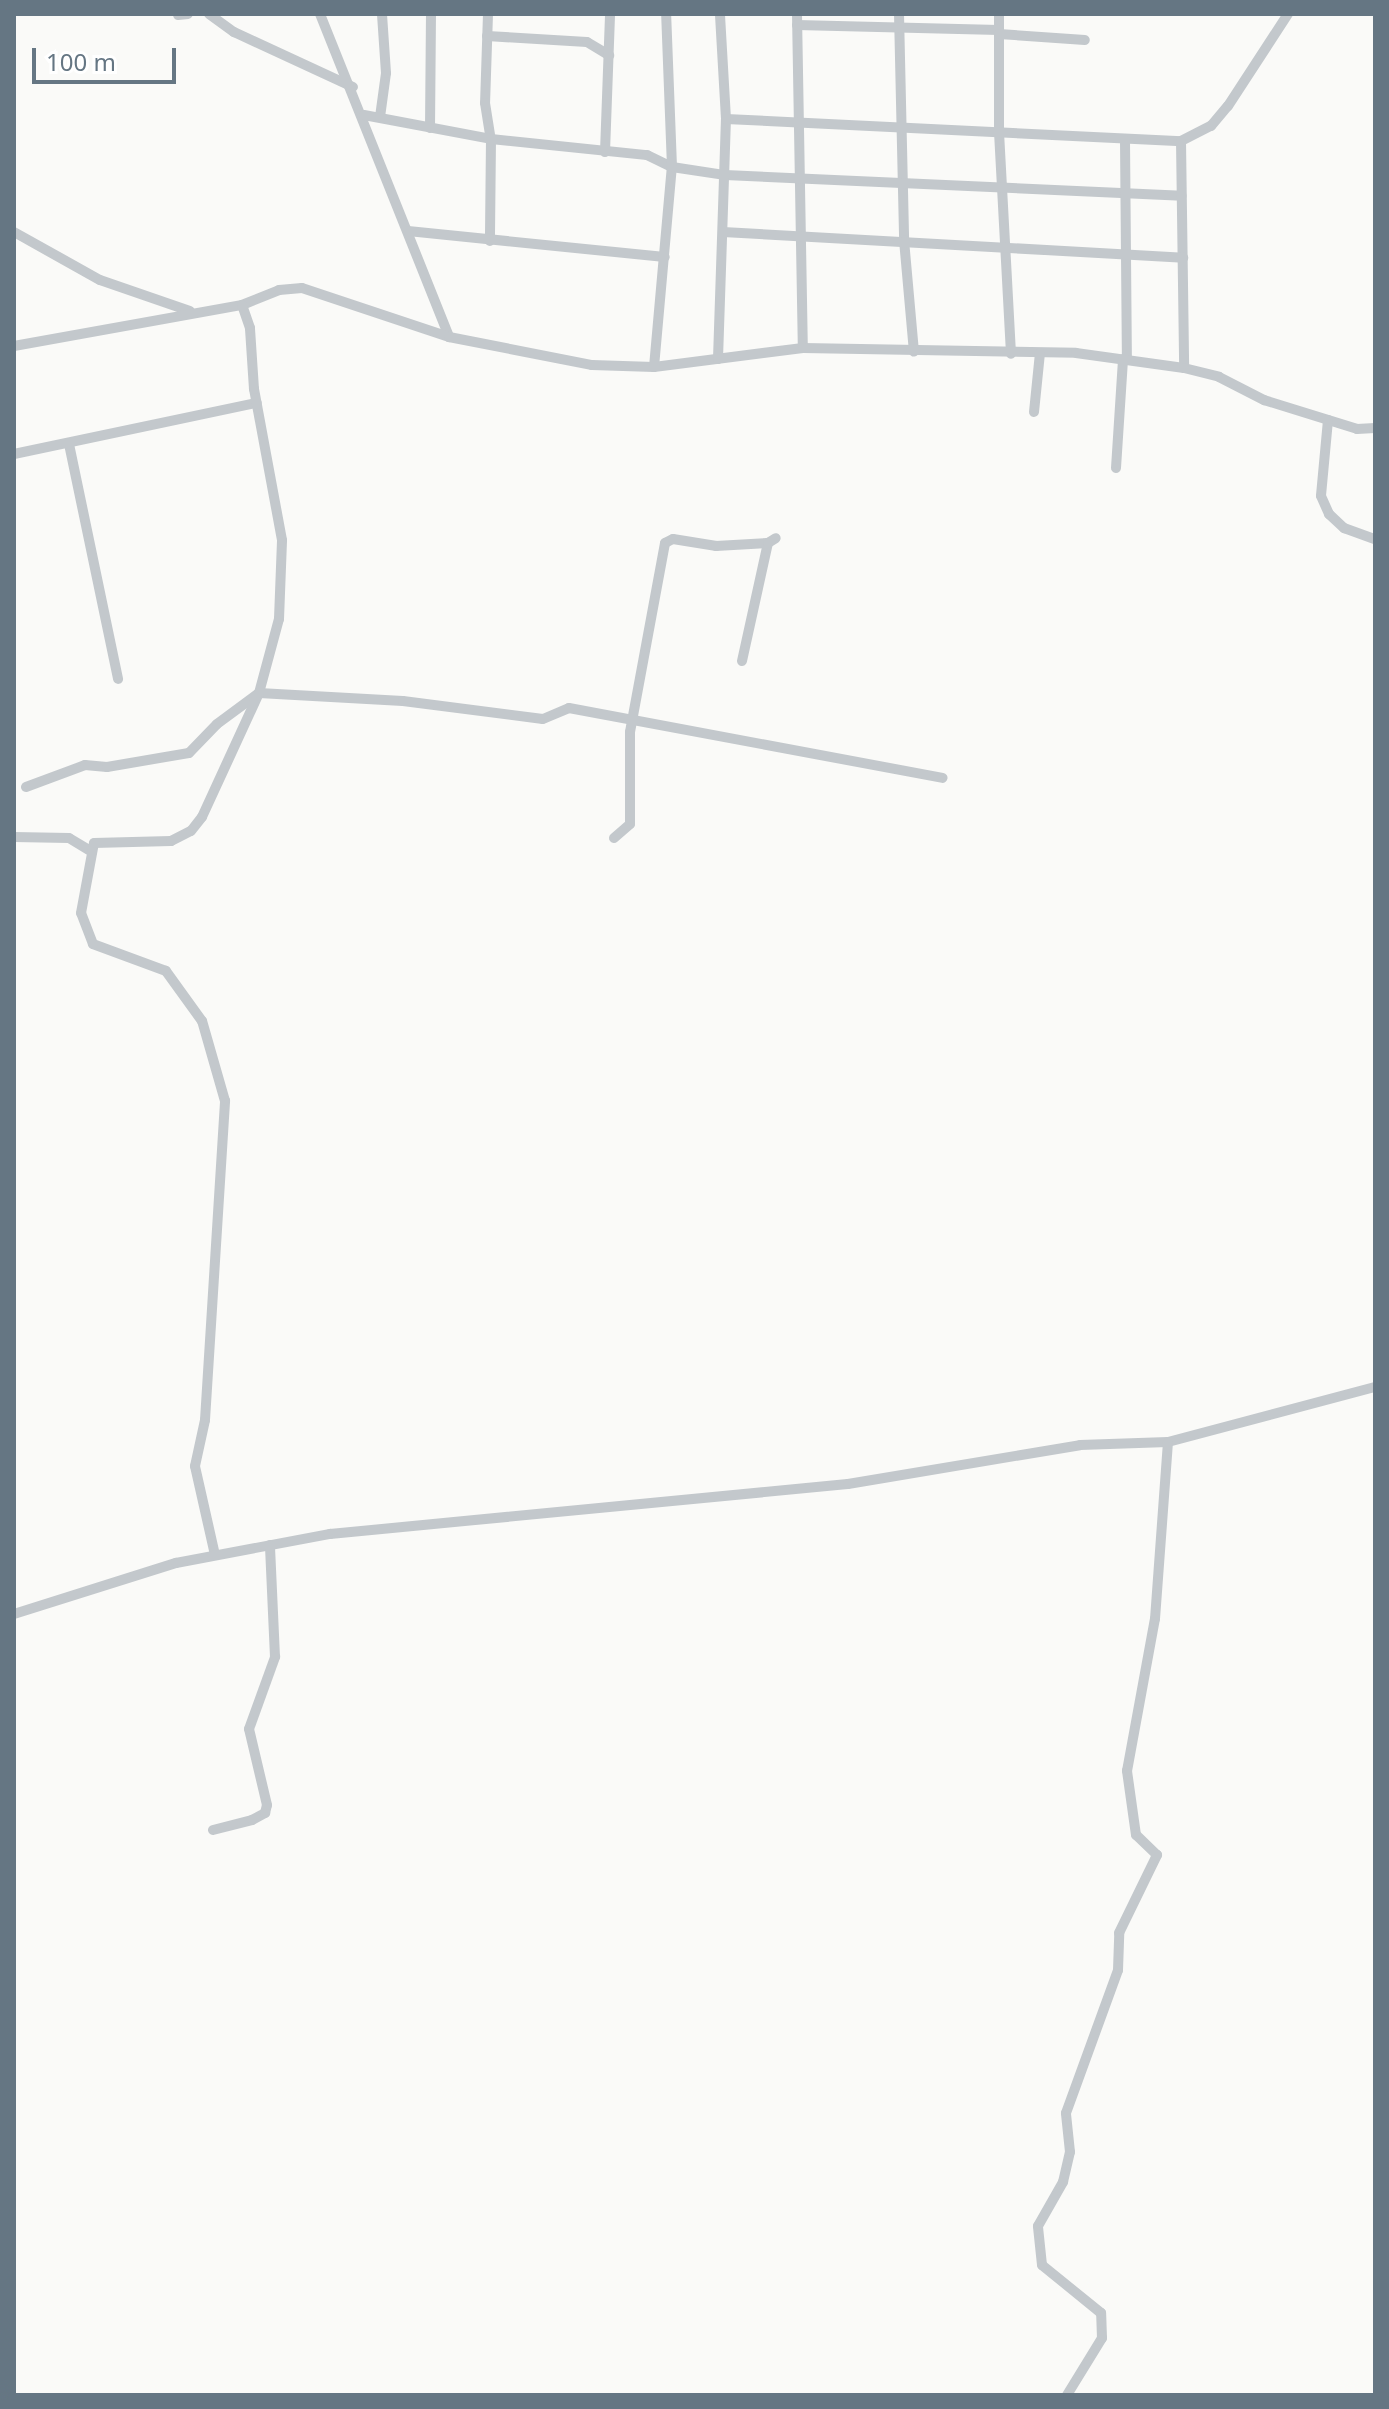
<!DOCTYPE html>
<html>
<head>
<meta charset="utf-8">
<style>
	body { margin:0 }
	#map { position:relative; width:1389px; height:2409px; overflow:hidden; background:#fafaf8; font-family:"Noto Sans",sans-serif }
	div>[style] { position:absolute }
	.street>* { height:10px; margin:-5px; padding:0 5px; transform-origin:5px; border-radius:5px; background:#c3c8cc }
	span { translate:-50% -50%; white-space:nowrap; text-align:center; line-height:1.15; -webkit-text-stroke:8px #fff; paint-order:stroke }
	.frame { position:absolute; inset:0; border:16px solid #657683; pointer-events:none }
	.scale { position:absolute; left:32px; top:48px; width:144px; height:36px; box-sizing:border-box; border:4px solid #657683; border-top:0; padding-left:10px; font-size:24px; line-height:28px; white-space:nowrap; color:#657683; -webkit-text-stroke:6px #fff; paint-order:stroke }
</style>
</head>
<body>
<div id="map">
	<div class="street">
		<div style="left:209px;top:14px;width:31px;rotate:36deg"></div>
		<div style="left:234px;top:32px;width:131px;rotate:24.8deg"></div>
		<div style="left:320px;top:14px;width:348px;rotate:68.2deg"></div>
		<div style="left:488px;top:14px;width:89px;rotate:91.9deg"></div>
		<div style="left:485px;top:103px;width:36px;rotate:81deg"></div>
		<div style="left:491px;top:139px;width:102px;rotate:90.6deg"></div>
		<div style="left:797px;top:14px;width:334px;rotate:89deg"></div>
		<div style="left:899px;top:14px;width:226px;rotate:88.7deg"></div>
		<div style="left:904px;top:240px;width:112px;rotate:84.9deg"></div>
		<div style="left:999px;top:14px;width:118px;rotate:90deg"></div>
		<div style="left:999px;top:132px;width:222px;rotate:86.9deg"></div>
		<div style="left:178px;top:15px;width:10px;rotate:-6deg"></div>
		<div style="left:797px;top:25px;width:202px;rotate:1.4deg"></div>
		<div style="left:999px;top:34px;width:86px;rotate:4deg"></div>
		<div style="left:487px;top:36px;width:100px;rotate:3.4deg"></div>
		<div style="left:587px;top:42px;width:26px;rotate:31deg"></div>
		<div style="left:364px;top:115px;width:129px;rotate:10.7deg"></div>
		<div style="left:491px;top:139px;width:157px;rotate:5.9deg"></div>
		<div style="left:647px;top:155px;width:28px;rotate:26deg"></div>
		<div style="left:672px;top:167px;width:54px;rotate:8.6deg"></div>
		<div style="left:725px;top:175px;width:457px;rotate:2.6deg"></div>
		<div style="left:380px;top:117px;width:44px;rotate:-82.2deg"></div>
		<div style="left:386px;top:73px;width:59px;rotate:-93.9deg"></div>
		<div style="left:726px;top:119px;width:456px;rotate:2.8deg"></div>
		<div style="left:1181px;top:141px;width:34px;rotate:-27deg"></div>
		<div style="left:1211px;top:126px;width:26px;rotate:-50deg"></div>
		<div style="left:1228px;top:106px;width:110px;rotate:-56.9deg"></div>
		<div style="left:430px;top:128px;width:114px;rotate:-89.5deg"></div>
		<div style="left:1125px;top:141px;width:219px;rotate:89.5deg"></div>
		<div style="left:1181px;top:141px;width:227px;rotate:89.2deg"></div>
		<div style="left:605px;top:152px;width:138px;rotate:-87.9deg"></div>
		<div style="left:408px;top:231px;width:258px;rotate:5.8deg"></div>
		<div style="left:14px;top:232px;width:98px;rotate:29.2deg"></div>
		<div style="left:100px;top:280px;width:95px;rotate:19deg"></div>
		<div style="left:723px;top:232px;width:461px;rotate:3.2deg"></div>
		<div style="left:14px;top:346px;width:232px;rotate:-10.2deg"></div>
		<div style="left:242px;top:305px;width:40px;rotate:-22deg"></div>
		<div style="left:279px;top:290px;width:23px;rotate:-5deg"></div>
		<div style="left:302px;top:288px;width:155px;rotate:18.4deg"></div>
		<div style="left:449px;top:337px;width:146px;rotate:11.1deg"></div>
		<div style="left:592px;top:365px;width:62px;rotate:1.8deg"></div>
		<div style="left:654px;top:367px;width:150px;rotate:-7.3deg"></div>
		<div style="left:803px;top:348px;width:273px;rotate:1deg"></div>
		<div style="left:1076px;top:353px;width:109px;rotate:7.9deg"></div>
		<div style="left:1184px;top:368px;width:36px;rotate:14deg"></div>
		<div style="left:1219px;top:377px;width:51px;rotate:27.1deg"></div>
		<div style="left:1264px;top:400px;width:97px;rotate:17.3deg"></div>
		<div style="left:1357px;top:429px;width:18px;rotate:-3deg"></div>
		<div style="left:718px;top:359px;width:240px;rotate:-88.1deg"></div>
		<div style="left:726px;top:119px;width:105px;rotate:-93.3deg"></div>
		<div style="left:654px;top:367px;width:201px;rotate:-84.9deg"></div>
		<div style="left:672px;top:167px;width:153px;rotate:-92.2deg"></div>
		<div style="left:1034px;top:412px;width:59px;rotate:-84.2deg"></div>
		<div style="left:1328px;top:420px;width:76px;rotate:95.3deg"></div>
		<div style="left:1321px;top:496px;width:20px;rotate:66deg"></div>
		<div style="left:1329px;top:514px;width:21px;rotate:43deg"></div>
		<div style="left:1344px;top:528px;width:33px;rotate:20deg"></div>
		<div style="left:69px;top:444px;width:240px;rotate:78.2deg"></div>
		<div style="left:14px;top:454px;width:248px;rotate:-11.9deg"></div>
		<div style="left:1116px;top:468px;width:109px;rotate:-86.3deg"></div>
		<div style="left:742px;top:661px;width:121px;rotate:-77.6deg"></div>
		<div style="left:26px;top:787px;width:63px;rotate:-20.4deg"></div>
		<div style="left:85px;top:765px;width:22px;rotate:5deg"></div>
		<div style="left:107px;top:767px;width:83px;rotate:-9.7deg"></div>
		<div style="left:189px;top:753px;width:40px;rotate:-46deg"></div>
		<div style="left:217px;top:724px;width:52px;rotate:-36.4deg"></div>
		<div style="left:259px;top:693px;width:144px;rotate:3.2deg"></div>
		<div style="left:403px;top:701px;width:141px;rotate:7.3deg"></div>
		<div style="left:543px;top:719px;width:28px;rotate:-23deg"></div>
		<div style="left:569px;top:708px;width:380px;rotate:10.6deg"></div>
		<div style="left:14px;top:837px;width:55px;rotate:1deg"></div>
		<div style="left:69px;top:838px;width:23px;rotate:31deg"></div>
		<div style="left:614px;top:838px;width:21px;rotate:-41deg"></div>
		<div style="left:630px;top:824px;width:92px;rotate:-90deg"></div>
		<div style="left:630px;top:732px;width:192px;rotate:-79.5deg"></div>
		<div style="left:665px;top:543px;width:9px;rotate:-27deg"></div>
		<div style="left:673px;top:539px;width:44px;rotate:9.2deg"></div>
		<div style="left:716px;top:546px;width:52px;rotate:-3.3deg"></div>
		<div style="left:768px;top:543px;width:9px;rotate:-32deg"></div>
		<div style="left:215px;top:1555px;width:91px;rotate:-102.7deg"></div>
		<div style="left:195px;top:1466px;width:47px;rotate:-77.7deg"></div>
		<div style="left:205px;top:1420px;width:320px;rotate:-86.4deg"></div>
		<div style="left:225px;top:1101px;width:83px;rotate:-106deg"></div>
		<div style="left:202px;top:1021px;width:62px;rotate:-125.8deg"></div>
		<div style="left:166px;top:971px;width:78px;rotate:-159.7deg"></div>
		<div style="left:93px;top:944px;width:33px;rotate:-111deg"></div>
		<div style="left:81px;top:913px;width:71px;rotate:-79.5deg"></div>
		<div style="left:94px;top:843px;width:77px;rotate:-1.5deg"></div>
		<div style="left:171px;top:841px;width:22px;rotate:-27deg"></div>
		<div style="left:191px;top:831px;width:18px;rotate:-52deg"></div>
		<div style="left:202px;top:817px;width:136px;rotate:-65.3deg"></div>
		<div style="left:259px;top:693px;width:77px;rotate:-74.9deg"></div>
		<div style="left:279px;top:619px;width:79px;rotate:-87.8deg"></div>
		<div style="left:282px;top:540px;width:154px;rotate:-100.5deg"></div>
		<div style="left:254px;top:389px;width:61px;rotate:-93.8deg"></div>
		<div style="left:250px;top:328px;width:24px;rotate:-109deg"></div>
		<div style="left:14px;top:1614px;width:170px;rotate:-17.5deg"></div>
		<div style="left:176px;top:1563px;width:157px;rotate:-10.7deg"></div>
		<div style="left:330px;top:1534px;width:520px;rotate:-5.51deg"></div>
		<div style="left:848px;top:1484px;width:235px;rotate:-9.5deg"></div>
		<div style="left:1080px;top:1445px;width:88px;rotate:-2deg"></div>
		<div style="left:1168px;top:1442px;width:214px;rotate:-14.9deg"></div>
		<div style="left:213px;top:1830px;width:40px;rotate:-14.4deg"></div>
		<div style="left:252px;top:1820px;width:15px;rotate:-28deg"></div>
		<div style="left:265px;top:1813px;width:8px;rotate:-76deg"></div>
		<div style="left:267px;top:1805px;width:78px;rotate:-103.3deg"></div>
		<div style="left:249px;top:1729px;width:77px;rotate:-70.1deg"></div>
		<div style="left:275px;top:1657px;width:112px;rotate:-92.6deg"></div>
		<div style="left:1067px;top:2395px;width:67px;rotate:-58.4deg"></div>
		<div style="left:1102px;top:2338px;width:25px;rotate:-92deg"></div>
		<div style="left:1101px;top:2313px;width:76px;rotate:-140.9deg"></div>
		<div style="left:1042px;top:2265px;width:39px;rotate:-96deg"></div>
		<div style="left:1038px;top:2226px;width:51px;rotate:-60.4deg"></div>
		<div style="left:1063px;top:2182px;width:31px;rotate:-77deg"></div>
		<div style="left:1070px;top:2152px;width:39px;rotate:-96deg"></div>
		<div style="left:1066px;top:2113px;width:152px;rotate:-70deg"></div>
		<div style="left:1118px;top:1970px;width:37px;rotate:-88deg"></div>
		<div style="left:1119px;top:1933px;width:87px;rotate:-64deg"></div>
		<div style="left:1157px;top:1855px;width:29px;rotate:-136deg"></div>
		<div style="left:1136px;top:1835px;width:65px;rotate:-98deg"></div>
		<div style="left:1127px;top:1771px;width:155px;rotate:-79.6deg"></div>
		<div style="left:1155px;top:1619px;width:177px;rotate:-85.8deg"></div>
	</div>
	<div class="frame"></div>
	<div class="scale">100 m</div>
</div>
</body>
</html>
